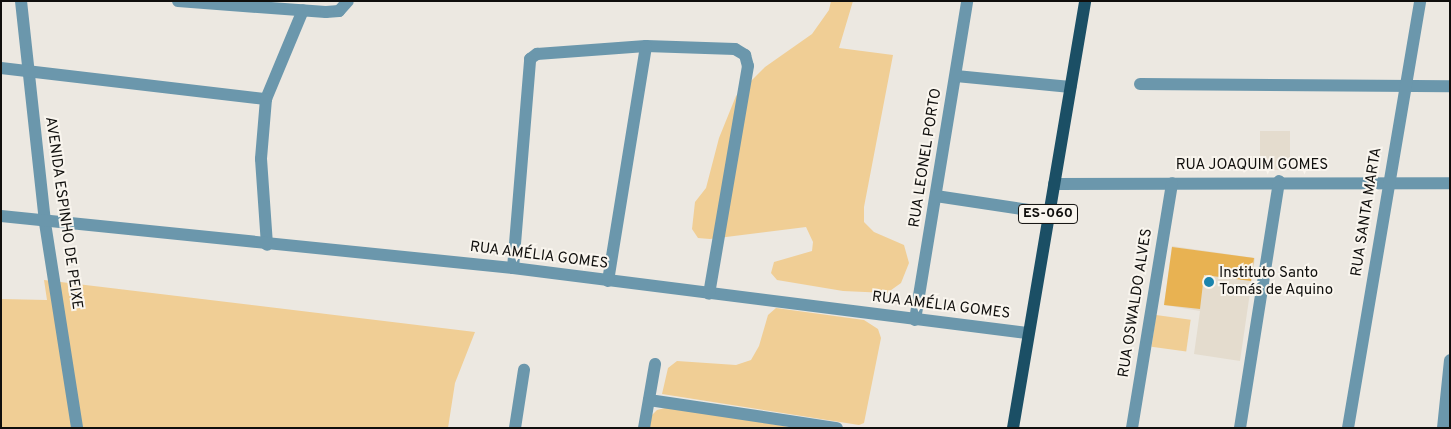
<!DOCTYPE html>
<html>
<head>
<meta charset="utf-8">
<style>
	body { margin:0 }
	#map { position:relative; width:1451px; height:429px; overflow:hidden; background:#ece8e1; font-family:Overpass,sans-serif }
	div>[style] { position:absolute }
	.built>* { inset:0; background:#e4dcce; transform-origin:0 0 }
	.green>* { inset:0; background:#f0ce95; transform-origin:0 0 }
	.building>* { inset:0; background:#e8b252 }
	.minor>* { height:12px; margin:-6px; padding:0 6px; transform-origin:6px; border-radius:6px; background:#6b97ac }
	.major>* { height:12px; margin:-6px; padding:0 6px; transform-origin:6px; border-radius:6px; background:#1b4f65 }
	.dots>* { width:14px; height:14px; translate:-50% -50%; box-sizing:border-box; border:2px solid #f9f5ee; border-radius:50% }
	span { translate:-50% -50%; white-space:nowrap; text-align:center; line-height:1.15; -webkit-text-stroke:4px #f9f5ee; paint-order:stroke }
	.shield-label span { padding:1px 4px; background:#f9f5ee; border:1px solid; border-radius:4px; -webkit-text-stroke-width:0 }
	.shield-label { font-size:14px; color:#100f0d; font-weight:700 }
	.street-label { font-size:15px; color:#100f0d }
	.poi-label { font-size:15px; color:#100f0d }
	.left { translate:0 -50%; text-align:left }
	.frame { position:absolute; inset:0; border:2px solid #100f0d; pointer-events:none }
</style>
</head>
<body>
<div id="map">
	<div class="built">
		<div style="left:1260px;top:131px;width:30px;height:39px"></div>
		<div style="clip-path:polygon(1172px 246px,1255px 258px,1240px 361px,1194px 354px,1200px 311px,1164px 305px)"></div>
	</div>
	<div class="green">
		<div style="clip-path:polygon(831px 1px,853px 1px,839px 48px,893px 55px,864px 207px,864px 222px,874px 232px,904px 245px,909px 263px,901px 283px,887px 293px,843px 291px,777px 280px,771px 273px,774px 262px,812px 251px,813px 242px,806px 227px,710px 239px,698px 238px,692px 229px,695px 202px,706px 188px,719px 138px,736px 96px,765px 67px,812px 34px,829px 10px)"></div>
		<div style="clip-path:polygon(44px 280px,475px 332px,455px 383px,448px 428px,1px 428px,1px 299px,47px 300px)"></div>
		<div style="clip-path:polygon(776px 308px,864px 320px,878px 329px,881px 338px,864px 423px,859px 425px,662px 394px,668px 368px,677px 361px,736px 365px,751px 360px,759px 346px,768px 315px)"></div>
		<div style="left:1156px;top:315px;width:35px;height:32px;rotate:8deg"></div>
		<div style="clip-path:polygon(669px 407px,796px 428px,647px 428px,650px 417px,657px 410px)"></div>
	</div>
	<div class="building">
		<div style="clip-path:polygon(1172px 247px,1254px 258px,1251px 281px,1204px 275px,1200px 309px,1164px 305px)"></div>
	</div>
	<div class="minor">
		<div style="left:21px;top:1px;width:223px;rotate:83.8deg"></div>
		<div style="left:45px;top:223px;width:207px;rotate:81.1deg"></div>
		<div style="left:178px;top:1px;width:148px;rotate:4.3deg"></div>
		<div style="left:326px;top:12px;width:13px;rotate:-4deg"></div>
		<div style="left:339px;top:11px;width:13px;rotate:-48deg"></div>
		<div style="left:1px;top:68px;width:267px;rotate:6.7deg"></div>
		<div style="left:266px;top:99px;width:96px;rotate:-67.4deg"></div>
		<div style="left:956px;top:76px;width:115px;rotate:5.5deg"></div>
		<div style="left:1140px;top:84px;width:310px;rotate:0.4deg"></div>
		<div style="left:266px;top:99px;width:60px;rotate:94.8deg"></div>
		<div style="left:261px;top:159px;width:86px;rotate:86deg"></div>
		<div style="left:1054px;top:184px;width:396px;rotate:-0.1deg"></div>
		<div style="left:936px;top:196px;width:113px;rotate:8.6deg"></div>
		<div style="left:1px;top:216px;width:515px;rotate:5.8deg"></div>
		<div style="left:513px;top:268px;width:518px;rotate:7.21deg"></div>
		<div style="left:513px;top:268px;width:210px;rotate:-85.3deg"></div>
		<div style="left:530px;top:59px;width:9px;rotate:-36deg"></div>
		<div style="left:537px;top:54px;width:109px;rotate:-4.2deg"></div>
		<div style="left:646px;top:46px;width:89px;rotate:1.9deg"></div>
		<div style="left:735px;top:49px;width:12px;rotate:31deg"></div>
		<div style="left:745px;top:55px;width:11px;rotate:75deg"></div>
		<div style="left:748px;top:66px;width:231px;rotate:99.7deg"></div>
		<div style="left:608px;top:281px;width:238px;rotate:-80.8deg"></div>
		<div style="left:915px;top:320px;width:323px;rotate:-80.7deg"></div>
		<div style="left:649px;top:400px;width:190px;rotate:8.5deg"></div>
		<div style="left:515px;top:428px;width:59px;rotate:-81.2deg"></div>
		<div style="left:644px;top:428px;width:65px;rotate:-80.2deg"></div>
		<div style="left:1132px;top:428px;width:248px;rotate:-80.7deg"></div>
		<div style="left:1240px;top:428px;width:250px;rotate:-81deg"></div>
		<div style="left:1348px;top:428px;width:433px;rotate:-80.4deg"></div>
		<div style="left:1443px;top:428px;width:68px;rotate:-84.1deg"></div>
	</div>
	<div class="major">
		<div style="left:1013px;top:428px;width:433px;rotate:-80.4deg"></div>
	</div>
	<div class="dots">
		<div style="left:1209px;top:282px;background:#1a84ad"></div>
	</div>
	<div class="shield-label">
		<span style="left:1048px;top:214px">ES-060</span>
	</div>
	<div class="street-label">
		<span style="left:926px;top:158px;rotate:-81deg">RUA LEONEL PORTO</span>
		<span style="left:1252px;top:166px">RUA JOAQUIM GOMES</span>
		<span style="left:1367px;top:212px;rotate:-81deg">RUA SANTA MARTA</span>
		<span style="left:63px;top:213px;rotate:82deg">AVENIDA ESPINHO DE PEIXE</span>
		<span style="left:539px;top:256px;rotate:7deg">RUA AMÉLIA GOMES</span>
		<span style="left:1136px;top:303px;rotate:-81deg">RUA OSWALDO ALVES</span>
		<span style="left:941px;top:306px;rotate:7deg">RUA AMÉLIA GOMES</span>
	</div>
	<div class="poi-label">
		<span class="left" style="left:1219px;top:282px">Instituto Santo<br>Tomás de Aquino</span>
	</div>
	<div class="frame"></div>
</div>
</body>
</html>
